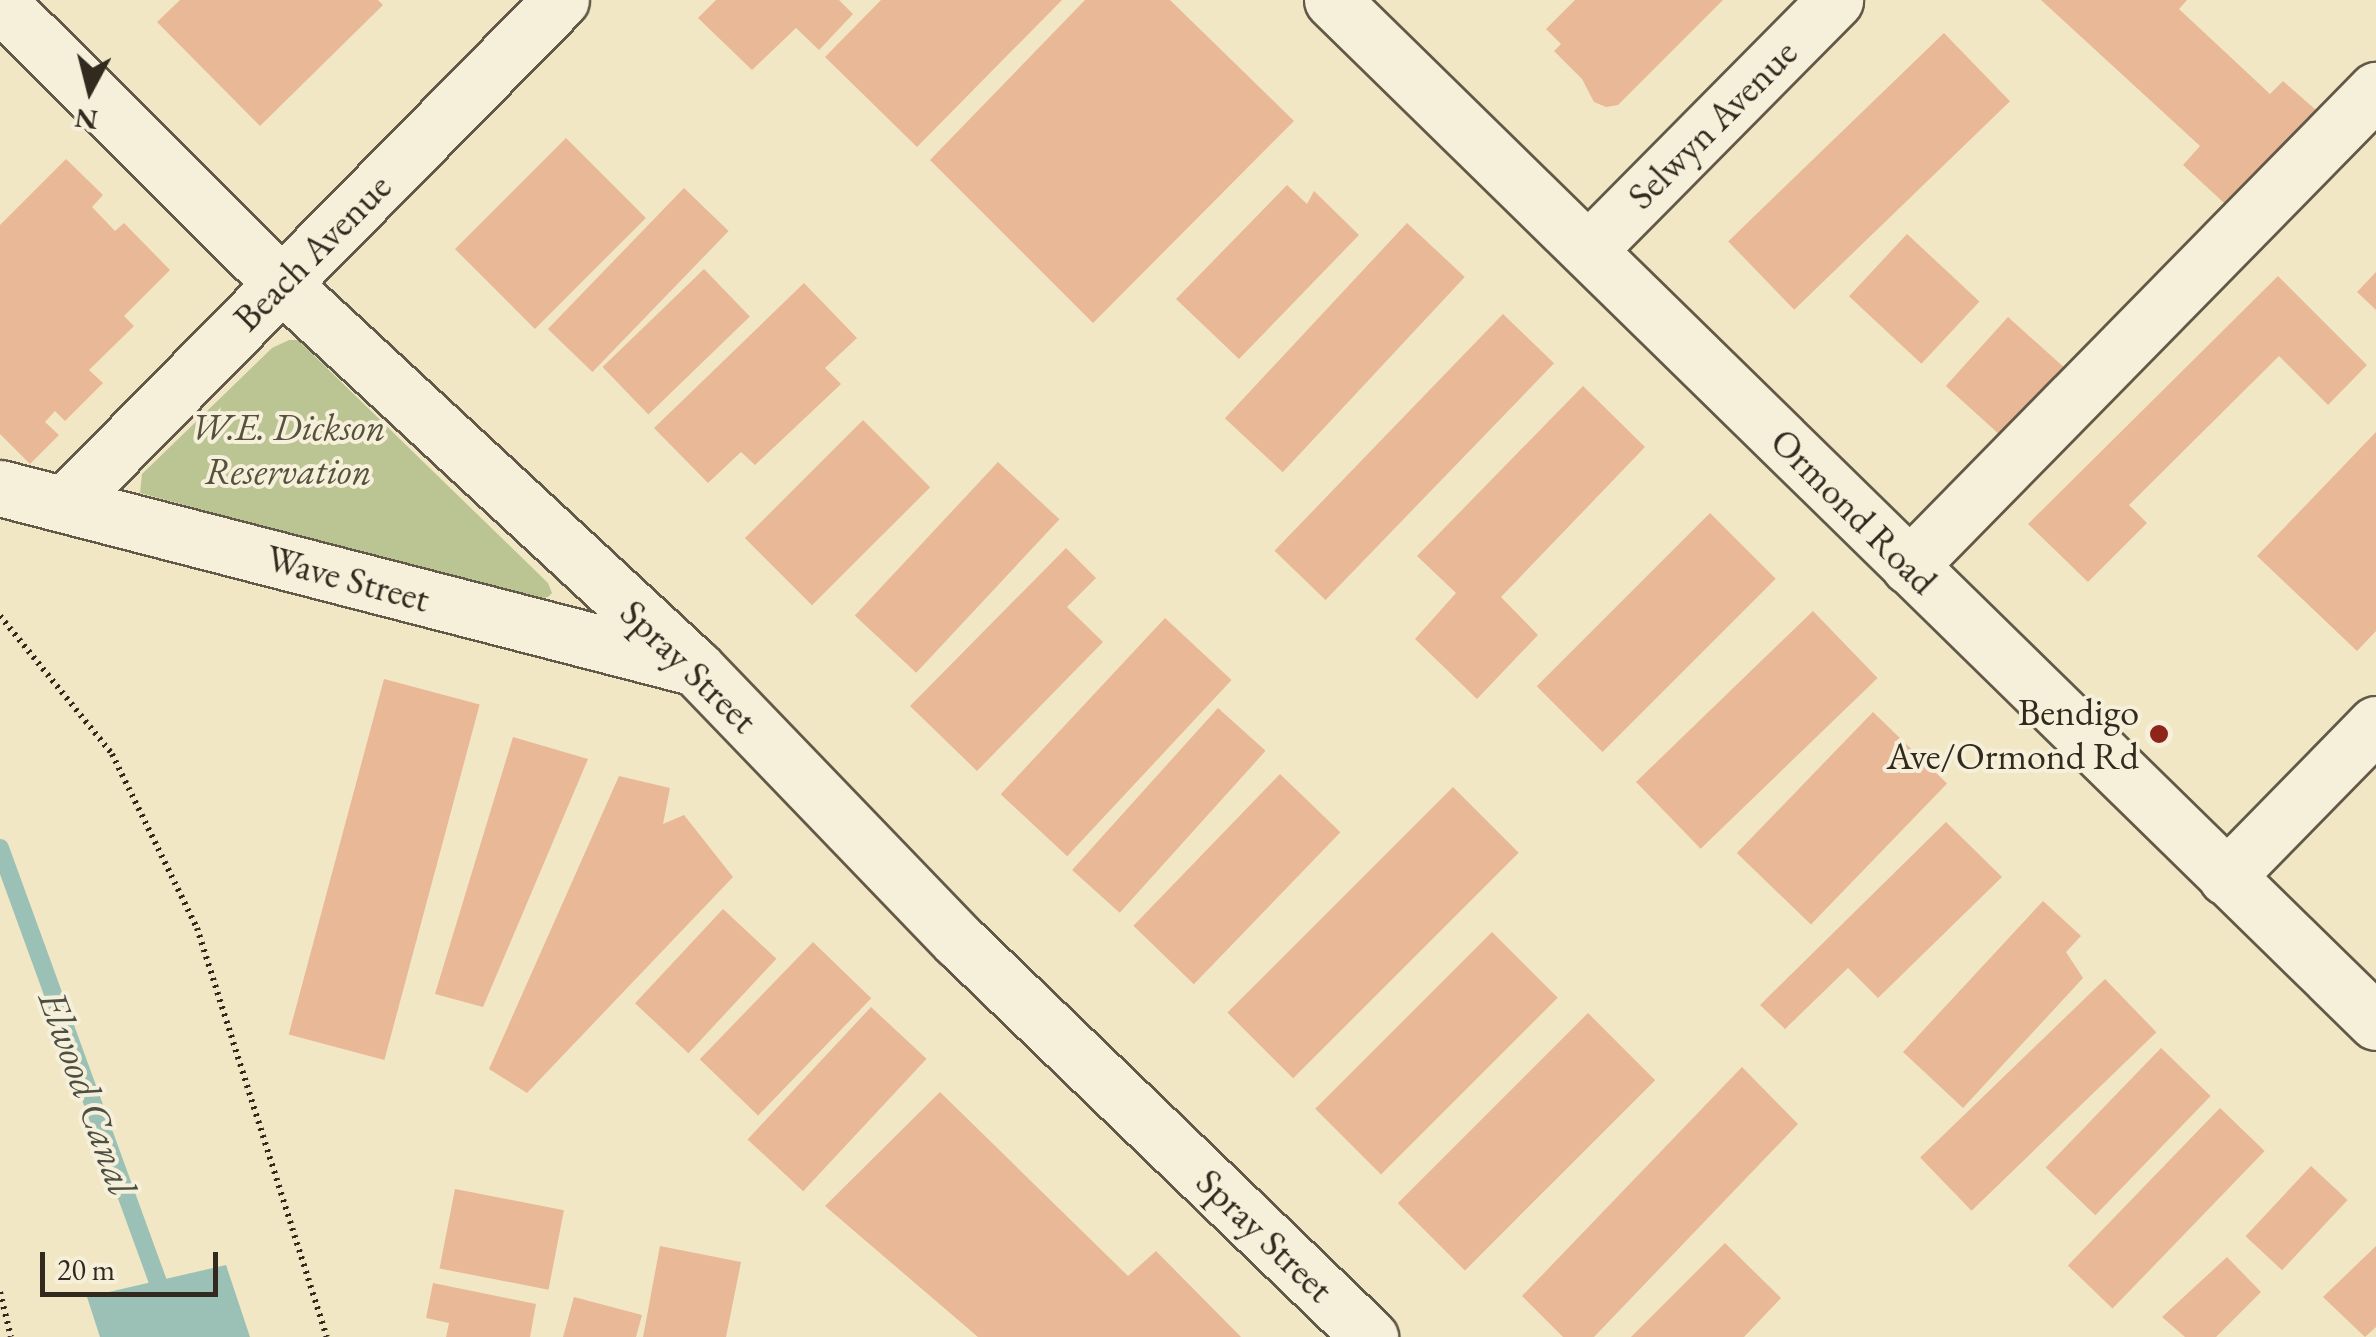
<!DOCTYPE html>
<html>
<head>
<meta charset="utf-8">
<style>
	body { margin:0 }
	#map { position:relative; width:2376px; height:1337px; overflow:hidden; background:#f1e7c5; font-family:"EB Garamond",serif }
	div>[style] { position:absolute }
	.green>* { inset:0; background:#bbc594 }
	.water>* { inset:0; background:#9bc0b5 }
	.stream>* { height:18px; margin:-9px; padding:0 9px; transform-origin:9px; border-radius:9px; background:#9bc0b5 }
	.building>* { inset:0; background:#e9b897; transform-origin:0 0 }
	.path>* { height:6px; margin-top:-3px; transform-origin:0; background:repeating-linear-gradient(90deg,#322a1f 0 2.5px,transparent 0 7.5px) }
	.roads { filter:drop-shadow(2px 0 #625948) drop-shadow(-2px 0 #625948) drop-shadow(0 2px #625948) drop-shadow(0 -2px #625948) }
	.minor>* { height:55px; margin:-27.5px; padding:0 27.5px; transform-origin:27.5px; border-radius:27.5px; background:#f6efd9 }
	.dots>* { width:28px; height:28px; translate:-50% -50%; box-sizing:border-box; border:5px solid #f6efd9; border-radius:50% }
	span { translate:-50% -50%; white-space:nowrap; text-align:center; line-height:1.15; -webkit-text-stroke:8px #f6efd9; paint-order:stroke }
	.street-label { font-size:38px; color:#322a1f }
	.park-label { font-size:38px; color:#54513c; font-style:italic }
	.poi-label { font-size:38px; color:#322a1f }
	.right { translate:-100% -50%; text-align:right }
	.water-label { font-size:40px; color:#4c5044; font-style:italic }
	.north { position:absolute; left:40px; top:40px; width:100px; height:100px; -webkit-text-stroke:8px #f6efd9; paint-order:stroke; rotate:187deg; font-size:28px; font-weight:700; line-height:40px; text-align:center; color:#322a1f }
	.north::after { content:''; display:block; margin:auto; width:35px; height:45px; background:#322a1f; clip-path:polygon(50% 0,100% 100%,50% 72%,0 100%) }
	.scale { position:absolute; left:40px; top:1252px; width:178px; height:45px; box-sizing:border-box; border:5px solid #322a1f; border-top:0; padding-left:12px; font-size:30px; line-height:35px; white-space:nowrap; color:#322a1f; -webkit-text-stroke:8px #f6efd9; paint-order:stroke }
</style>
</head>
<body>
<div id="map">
	<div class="green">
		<div style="clip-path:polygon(289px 340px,298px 340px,548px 583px,552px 593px,548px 597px,534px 600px,140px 493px,142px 474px,272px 348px)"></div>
	</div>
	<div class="water">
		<div style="clip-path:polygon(226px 1265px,250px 1337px,100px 1337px,87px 1297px)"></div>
	</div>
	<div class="stream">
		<div style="left:0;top:848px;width:467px;rotate:70deg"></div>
	</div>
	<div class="building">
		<div style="clip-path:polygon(180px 0,378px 0,383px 5px,260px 126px,157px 22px)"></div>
		<div style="clip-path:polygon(716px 0,839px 0,853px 14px,819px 50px,796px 28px,752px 70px,698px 18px)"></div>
		<div style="clip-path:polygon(881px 0,1062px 0,917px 147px,825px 57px)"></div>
		<div style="clip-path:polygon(1085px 0,1170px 0,1294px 121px,1093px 323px,930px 160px)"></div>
		<div style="clip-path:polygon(1575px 0,1723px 0,1618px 105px,1606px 107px,1594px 102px,1582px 79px,1554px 51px,1561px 44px,1546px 29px)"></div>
		<div style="clip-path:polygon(2041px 0,2187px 0,2179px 9px,2270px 94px,2283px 81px,2324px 117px,2235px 213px,2183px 165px,2200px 146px)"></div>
		<div style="left:1944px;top:33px;width:95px;height:300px;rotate:46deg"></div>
		<div style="left:566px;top:138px;width:113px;height:157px;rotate:45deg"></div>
		<div style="clip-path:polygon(66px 159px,103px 195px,92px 207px,115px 231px,124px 223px,170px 270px,124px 316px,134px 326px,89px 370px,103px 383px,65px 421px,55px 411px,45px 422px,59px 435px,30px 464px,0 434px,0 225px)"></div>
		<div style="clip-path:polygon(1287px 185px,1307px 204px,1314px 191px,1359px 235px,1239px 359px,1176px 299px)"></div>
		<div style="left:684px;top:188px;width:62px;height:196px;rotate:44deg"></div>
		<div style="left:1407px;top:223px;width:79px;height:267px;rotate:43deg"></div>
		<div style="left:1907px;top:234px;width:99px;height:85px;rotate:43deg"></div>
		<div style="left:704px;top:269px;width:66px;height:141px;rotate:46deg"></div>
		<div style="clip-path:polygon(2376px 272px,2376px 310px,2357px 292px)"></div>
		<div style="clip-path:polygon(2278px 276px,2367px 365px,2328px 405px,2279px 356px,2129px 505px,2147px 523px,2088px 582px,2028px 524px)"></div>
		<div style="clip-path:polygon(804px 283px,857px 338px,825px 368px,841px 384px,755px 465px,741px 452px,708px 483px,654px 428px)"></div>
		<div style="left:1503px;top:314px;width:71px;height:329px;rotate:44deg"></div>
		<div style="left:2008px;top:317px;width:86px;height:93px;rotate:42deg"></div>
		<div style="clip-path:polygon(1583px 386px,1645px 447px,1501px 597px,1538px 635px,1477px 699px,1415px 639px,1456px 593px,1417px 556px)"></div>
		<div style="left:863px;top:420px;width:95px;height:167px;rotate:45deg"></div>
		<div style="clip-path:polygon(2376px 432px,2376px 631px,2357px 651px,2257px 556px)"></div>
		<div style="left:998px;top:462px;width:84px;height:210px;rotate:43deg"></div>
		<div style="left:1710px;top:513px;width:93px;height:245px;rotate:45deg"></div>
		<div style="clip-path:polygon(1066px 548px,1096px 578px,1067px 607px,1103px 642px,977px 771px,910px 706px)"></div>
		<div style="left:1813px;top:611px;width:93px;height:246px;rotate:46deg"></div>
		<div style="left:1165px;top:618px;width:91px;height:241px;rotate:43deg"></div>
		<div style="left:384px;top:679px;width:99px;height:368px;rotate:15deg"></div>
		<div style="left:1218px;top:708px;width:64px;height:218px;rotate:42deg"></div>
		<div style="left:1873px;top:712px;width:103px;height:196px;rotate:44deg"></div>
		<div style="clip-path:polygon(513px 737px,588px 759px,483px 1007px,435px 994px)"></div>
		<div style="left:1280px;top:774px;width:84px;height:211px;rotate:44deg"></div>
		<div style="clip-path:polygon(619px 776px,670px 788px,663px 824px,684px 815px,733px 877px,527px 1093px,489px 1069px)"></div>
		<div style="left:1453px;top:787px;width:93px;height:319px;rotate:45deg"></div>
		<div style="clip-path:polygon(1946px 822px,2002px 877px,1878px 998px,1848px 968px,1785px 1029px,1760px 1005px)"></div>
		<div style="clip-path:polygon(2043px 901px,2081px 936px,2066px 952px,2083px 978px,1963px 1108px,1903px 1052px)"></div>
		<div style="left:723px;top:909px;width:73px;height:129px;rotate:43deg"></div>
		<div style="left:1492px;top:932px;width:93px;height:250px;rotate:45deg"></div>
		<div style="left:813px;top:942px;width:81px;height:163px;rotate:44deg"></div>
		<div style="left:2105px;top:979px;width:74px;height:257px;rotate:46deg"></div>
		<div style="left:871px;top:1007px;width:76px;height:181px;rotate:43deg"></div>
		<div style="left:1588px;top:1013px;width:95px;height:269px;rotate:45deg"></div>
		<div style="left:2161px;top:1048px;width:69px;height:166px;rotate:44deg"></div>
		<div style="clip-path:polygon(1742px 1067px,1798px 1124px,1594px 1337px,1563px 1337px,1522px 1296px)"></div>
		<div style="clip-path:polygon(940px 1092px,1128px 1276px,1156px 1251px,1241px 1337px,978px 1337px,825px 1206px)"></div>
		<div style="left:2220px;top:1108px;width:62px;height:219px;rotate:44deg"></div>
		<div style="left:2311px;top:1166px;width:50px;height:96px;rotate:43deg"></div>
		<div style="left:455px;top:1189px;width:111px;height:81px;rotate:11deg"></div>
		<div style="clip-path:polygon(1725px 1243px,1781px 1298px,1744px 1337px,1631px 1337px)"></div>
		<div style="clip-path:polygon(660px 1246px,741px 1262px,726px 1337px,643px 1337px)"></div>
		<div style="clip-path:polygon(2376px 1246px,2376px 1327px,2365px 1337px,2323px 1297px)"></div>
		<div style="clip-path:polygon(2227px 1257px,2261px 1292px,2216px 1337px,2185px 1337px,2162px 1317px)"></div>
		<div style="clip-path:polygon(433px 1283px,536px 1304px,530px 1337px,446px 1337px,449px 1323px,426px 1318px)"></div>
		<div style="clip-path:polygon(574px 1297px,642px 1315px,636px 1337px,563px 1337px)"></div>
	</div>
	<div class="path">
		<div style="left:0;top:616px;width:178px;rotate:50.9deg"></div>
		<div style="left:112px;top:754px;width:194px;rotate:64deg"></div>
		<div style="left:197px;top:928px;width:429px;rotate:72.4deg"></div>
		<div style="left:0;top:1292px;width:46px;rotate:76.3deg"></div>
	</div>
	<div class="roads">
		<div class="minor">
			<div style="left:1332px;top:0;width:1461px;rotate:44.39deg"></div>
			<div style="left:0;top:3px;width:397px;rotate:44.9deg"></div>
			<div style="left:281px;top:283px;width:566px;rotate:42.85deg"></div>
			<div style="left:696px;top:668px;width:379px;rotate:46.1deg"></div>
			<div style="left:959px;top:941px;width:571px;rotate:43.94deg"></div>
			<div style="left:1589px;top:249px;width:350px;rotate:-45.3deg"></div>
			<div style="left:0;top:488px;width:712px;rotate:14.49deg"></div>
			<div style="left:65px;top:504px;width:707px;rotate:-45.46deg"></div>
			<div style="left:1909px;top:566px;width:667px;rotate:-45.55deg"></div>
			<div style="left:2226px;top:877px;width:214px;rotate:-45.6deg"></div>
		</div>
	</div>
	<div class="dots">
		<div style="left:2159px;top:734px;background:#8f2418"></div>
	</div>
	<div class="street-label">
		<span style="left:1712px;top:124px;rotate:-45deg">Selwyn Avenue</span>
		<span style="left:312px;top:252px;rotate:-45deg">Beach Avenue</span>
		<span style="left:1854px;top:511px;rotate:45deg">Ormond Road</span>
		<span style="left:348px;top:578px;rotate:15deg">Wave Street</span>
		<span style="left:689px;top:666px;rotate:44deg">Spray Street</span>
		<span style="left:1265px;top:1235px;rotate:44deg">Spray Street</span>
	</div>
	<div class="park-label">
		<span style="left:288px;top:449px">W.E. Dickson<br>Reservation</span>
	</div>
	<div class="poi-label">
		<span class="right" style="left:2139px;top:734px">Bendigo<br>Ave/Ormond Rd</span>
	</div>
	<div class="water-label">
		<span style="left:88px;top:1093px;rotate:70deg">Elwood Canal</span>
	</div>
	<div class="north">N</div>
	<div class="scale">20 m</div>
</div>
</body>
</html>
